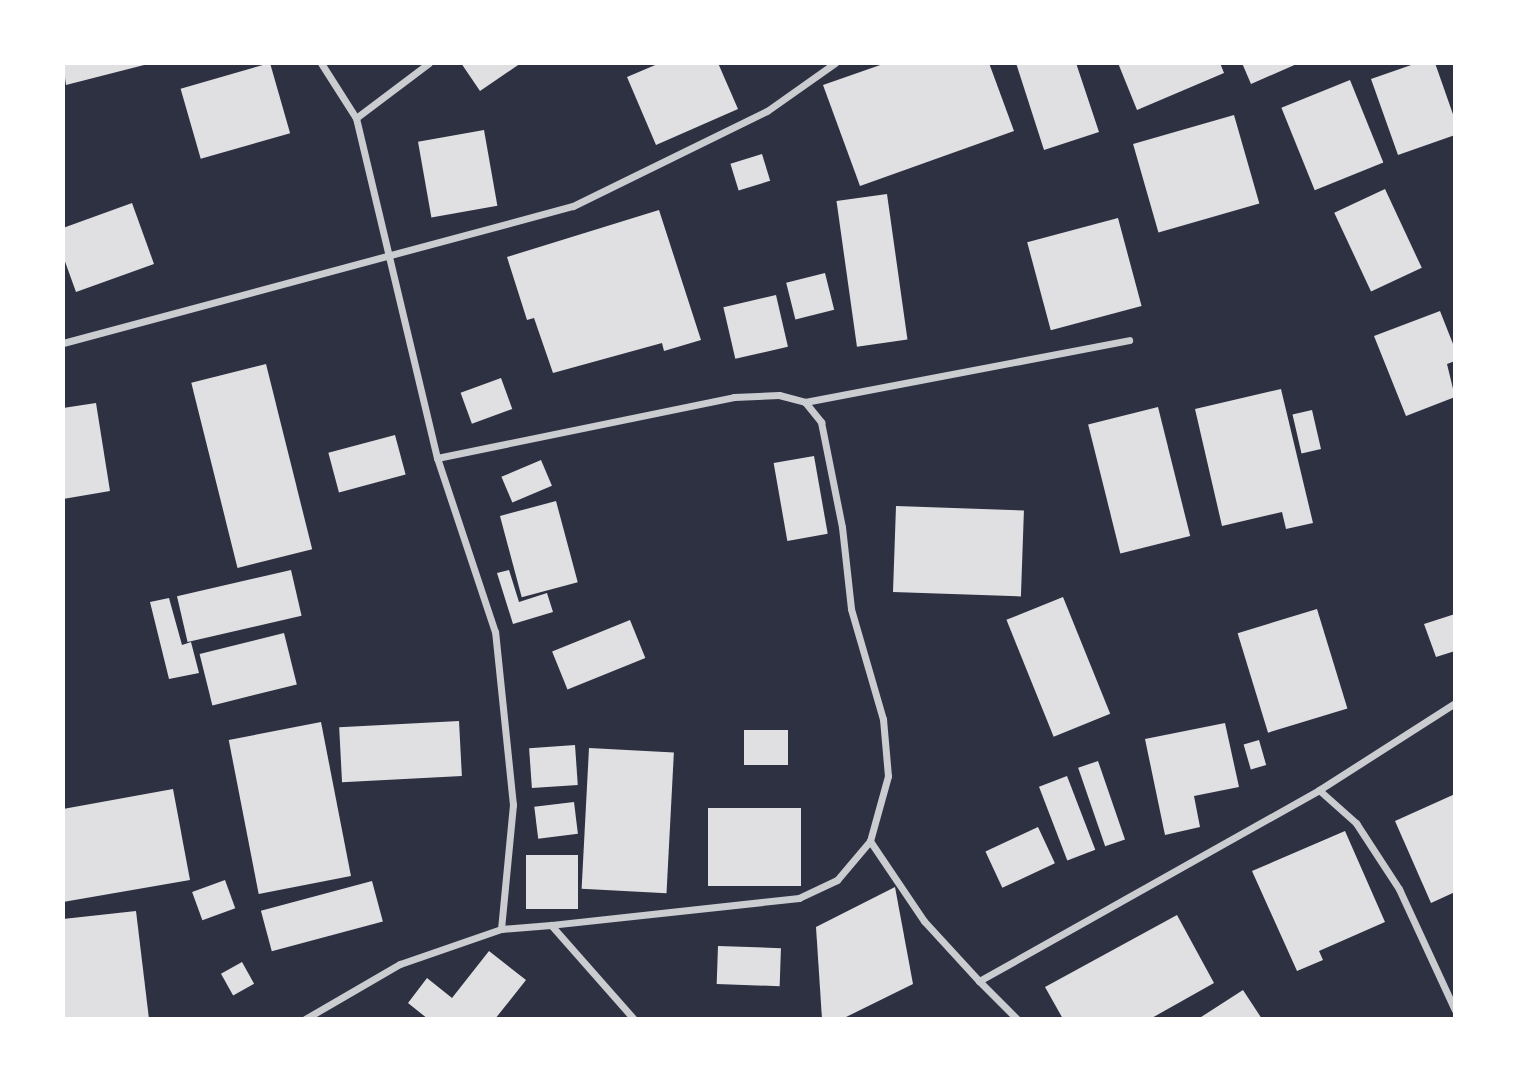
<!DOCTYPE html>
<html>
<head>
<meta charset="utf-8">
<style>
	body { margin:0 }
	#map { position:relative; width:1518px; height:1082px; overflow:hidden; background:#2d3142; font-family:"Source Sans 3",sans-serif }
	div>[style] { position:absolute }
	.building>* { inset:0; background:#e0e0e3; transform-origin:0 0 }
	.minor>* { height:7px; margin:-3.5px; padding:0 3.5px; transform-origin:3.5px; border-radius:3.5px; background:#caccd0 }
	span { translate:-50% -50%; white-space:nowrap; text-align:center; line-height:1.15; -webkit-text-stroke:5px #fff; paint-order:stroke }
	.frame { position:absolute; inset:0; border:65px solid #fff; pointer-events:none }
</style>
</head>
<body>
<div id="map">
	<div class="building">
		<div style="clip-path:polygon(63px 63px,147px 63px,148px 64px,66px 85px)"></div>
		<div style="left:270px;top:63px;width:73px;height:93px;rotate:74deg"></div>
		<div style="clip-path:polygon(461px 63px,521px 63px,480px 91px)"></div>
		<div style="clip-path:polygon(660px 63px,718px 63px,738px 109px,656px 145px,627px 77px)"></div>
		<div style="clip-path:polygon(886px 63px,989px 63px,1014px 131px,860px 186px,823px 85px)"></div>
		<div style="clip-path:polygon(1016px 63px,1076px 63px,1099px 132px,1044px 150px)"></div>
		<div style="clip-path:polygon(1118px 63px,1220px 63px,1224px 73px,1137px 110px)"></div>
		<div style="clip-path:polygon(1242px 63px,1299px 63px,1251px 84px)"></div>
		<div style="clip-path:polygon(1417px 63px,1435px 63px,1455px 120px,1455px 135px,1398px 155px,1371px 79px)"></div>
		<div style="left:1350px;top:80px;width:89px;height:74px;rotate:68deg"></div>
		<div style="left:1234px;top:115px;width:92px;height:105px;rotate:74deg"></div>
		<div style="left:484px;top:130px;width:77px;height:67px;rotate:80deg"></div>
		<div style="left:762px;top:154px;width:28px;height:33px;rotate:73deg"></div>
		<div style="left:1385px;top:189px;width:87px;height:56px;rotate:65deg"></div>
		<div style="left:887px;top:194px;width:147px;height:51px;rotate:82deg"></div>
		<div style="clip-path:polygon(132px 203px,154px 264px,76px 292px,63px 256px,63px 228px)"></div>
		<div style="clip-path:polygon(659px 210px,701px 340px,664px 351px,662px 343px,553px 373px,534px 318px,527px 320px,507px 257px)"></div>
		<div style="left:1118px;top:218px;width:91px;height:94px;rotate:75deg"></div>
		<div style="left:825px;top:273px;width:38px;height:40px;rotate:76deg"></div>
		<div style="left:776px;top:295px;width:53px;height:54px;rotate:77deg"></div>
		<div style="clip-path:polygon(1440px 311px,1455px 349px,1455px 361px,1447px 364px,1455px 397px,1406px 416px,1374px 336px)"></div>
		<div style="left:266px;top:364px;width:191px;height:77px;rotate:76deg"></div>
		<div style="left:501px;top:378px;width:33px;height:43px;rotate:70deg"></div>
		<div style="clip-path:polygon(1281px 389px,1313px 523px,1286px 529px,1282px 512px,1222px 526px,1195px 409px)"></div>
		<div style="clip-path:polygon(96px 403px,110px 491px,63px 499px,63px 408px)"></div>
		<div style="left:1158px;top:407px;width:133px;height:72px;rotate:76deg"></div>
		<div style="left:1312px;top:410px;width:40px;height:20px;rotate:77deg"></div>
		<div style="left:395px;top:435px;width:41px;height:69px;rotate:75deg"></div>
		<div style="left:814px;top:456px;width:79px;height:41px;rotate:80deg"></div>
		<div style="left:541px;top:460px;width:28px;height:43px;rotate:67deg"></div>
		<div style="left:556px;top:501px;width:84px;height:58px;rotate:75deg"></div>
		<div style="left:896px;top:506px;width:128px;height:86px;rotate:2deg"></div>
		<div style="left:291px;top:570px;width:47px;height:117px;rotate:77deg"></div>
		<div style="clip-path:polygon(509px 570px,519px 602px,547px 593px,553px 612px,513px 624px,497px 573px)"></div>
		<div style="left:1063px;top:597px;width:126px;height:61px;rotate:68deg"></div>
		<div style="clip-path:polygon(169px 598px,182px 645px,191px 642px,199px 673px,169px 679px,150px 602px)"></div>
		<div style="left:1317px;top:609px;width:104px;height:83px;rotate:73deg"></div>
		<div style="clip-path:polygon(1455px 614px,1455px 651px,1436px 657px,1424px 624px)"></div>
		<div style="left:630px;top:620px;width:41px;height:84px;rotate:68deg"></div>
		<div style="left:284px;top:633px;width:53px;height:87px;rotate:76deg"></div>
		<div style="left:459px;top:721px;width:55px;height:120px;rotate:87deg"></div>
		<div style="left:321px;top:722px;width:157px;height:94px;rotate:79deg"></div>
		<div style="clip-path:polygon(1225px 723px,1239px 787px,1194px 796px,1200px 827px,1165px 835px,1145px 739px)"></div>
		<div style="left:744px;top:730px;width:44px;height:35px"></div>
		<div style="left:1259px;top:740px;width:26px;height:16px;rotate:74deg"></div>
		<div style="left:575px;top:745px;width:40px;height:46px;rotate:86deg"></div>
		<div style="left:589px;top:748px;width:85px;height:141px;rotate:3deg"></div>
		<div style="left:1098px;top:761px;width:83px;height:21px;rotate:71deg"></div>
		<div style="left:1067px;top:776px;width:79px;height:30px;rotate:69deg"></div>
		<div style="clip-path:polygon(173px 789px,190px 880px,63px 902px,63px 809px)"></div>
		<div style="clip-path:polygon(1455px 794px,1455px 892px,1431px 903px,1395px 821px)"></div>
		<div style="left:574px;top:802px;width:32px;height:40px;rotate:83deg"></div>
		<div style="left:708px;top:808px;width:93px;height:78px"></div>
		<div style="left:1038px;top:827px;width:40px;height:58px;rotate:65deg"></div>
		<div style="clip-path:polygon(1345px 831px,1385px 922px,1319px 951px,1323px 960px,1297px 971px,1252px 871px)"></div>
		<div style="left:526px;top:855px;width:52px;height:54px"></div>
		<div style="left:225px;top:880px;width:30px;height:35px;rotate:70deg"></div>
		<div style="left:372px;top:881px;width:42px;height:115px;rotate:75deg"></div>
		<div style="clip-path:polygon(895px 887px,913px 984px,842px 1019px,822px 1019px,816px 927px)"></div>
		<div style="clip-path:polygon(136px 911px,149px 1019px,63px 1019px,63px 919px)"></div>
		<div style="clip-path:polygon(1177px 915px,1214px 983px,1150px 1019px,1063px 1019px,1045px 987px)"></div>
		<div style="left:718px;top:946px;width:63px;height:38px;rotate:2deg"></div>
		<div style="clip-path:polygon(489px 951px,526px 980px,495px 1019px,428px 1019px,408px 1003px,427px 978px,452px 998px)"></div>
		<div style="left:242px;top:962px;width:25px;height:24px;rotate:61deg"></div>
		<div style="clip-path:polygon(1243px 990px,1262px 1019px,1198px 1019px)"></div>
	</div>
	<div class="minor">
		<div style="left:321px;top:63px;width:65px;rotate:57.5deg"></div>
		<div style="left:63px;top:343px;width:528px;rotate:-15.04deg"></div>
		<div style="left:573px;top:206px;width:216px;rotate:-26.1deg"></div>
		<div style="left:767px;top:111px;width:83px;rotate:-35.2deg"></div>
		<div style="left:805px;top:402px;width:330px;rotate:-10.8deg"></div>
		<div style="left:437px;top:458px;width:303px;rotate:-11.6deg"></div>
		<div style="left:734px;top:397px;width:45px;rotate:-2.5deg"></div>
		<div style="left:779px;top:395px;width:27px;rotate:15deg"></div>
		<div style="left:805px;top:402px;width:26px;rotate:51deg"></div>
		<div style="left:821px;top:422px;width:107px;rotate:78.7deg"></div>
		<div style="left:842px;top:527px;width:82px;rotate:83.7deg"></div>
		<div style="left:851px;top:609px;width:115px;rotate:73.8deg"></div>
		<div style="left:883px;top:719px;width:57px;rotate:85deg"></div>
		<div style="left:888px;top:776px;width:67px;rotate:105.5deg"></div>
		<div style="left:870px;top:841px;width:51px;rotate:130.2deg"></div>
		<div style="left:837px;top:880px;width:42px;rotate:154.7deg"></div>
		<div style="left:799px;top:898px;width:249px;rotate:173.8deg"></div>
		<div style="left:1319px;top:790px;width:50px;rotate:41.7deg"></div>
		<div style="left:1356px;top:823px;width:79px;rotate:56.9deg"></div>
		<div style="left:1399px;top:889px;width:133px;rotate:65.2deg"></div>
		<div style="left:870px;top:841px;width:97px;rotate:56deg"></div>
		<div style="left:924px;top:921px;width:81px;rotate:47.5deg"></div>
		<div style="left:501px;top:929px;width:50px;rotate:-4.6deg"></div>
		<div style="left:551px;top:925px;width:125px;rotate:48.6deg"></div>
		<div style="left:305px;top:1019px;width:110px;rotate:-30.1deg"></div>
		<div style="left:400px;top:964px;width:107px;rotate:-19.1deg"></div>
		<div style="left:501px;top:929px;width:125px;rotate:-84.5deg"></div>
		<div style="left:513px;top:805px;width:174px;rotate:-95.9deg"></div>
		<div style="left:495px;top:632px;width:183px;rotate:-108.4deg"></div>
		<div style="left:437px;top:458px;width:350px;rotate:-103.4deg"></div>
		<div style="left:356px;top:118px;width:91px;rotate:-37deg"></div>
		<div style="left:1017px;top:1019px;width:54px;rotate:-135deg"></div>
		<div style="left:979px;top:981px;width:390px;rotate:-29.3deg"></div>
		<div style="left:1319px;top:790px;width:161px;rotate:-32.6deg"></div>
	</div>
	<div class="frame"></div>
</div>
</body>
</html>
